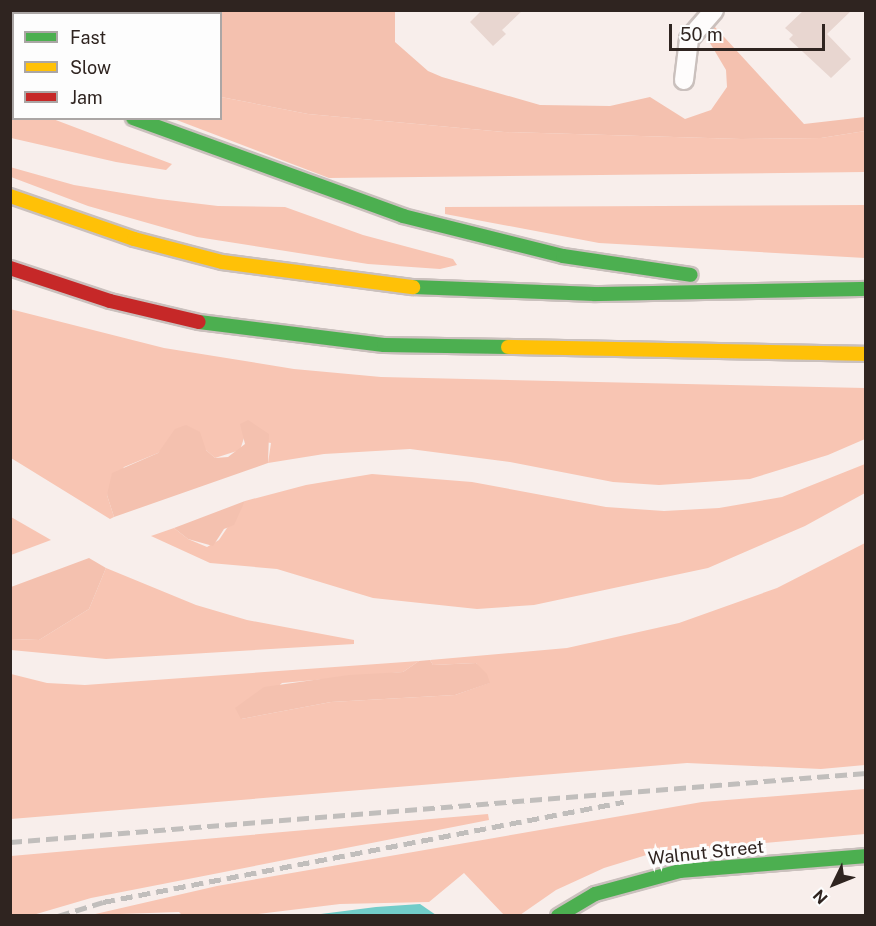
<!DOCTYPE html>
<html>
<head>
<meta charset="utf-8">
<style>
	body { margin:0 }
	#map { position:relative; width:876px; height:926px; overflow:hidden; background:#f8eeeb; font-family:"Public Sans",sans-serif }
	div>[style] { position:absolute }
	.green>* { inset:0; background:#f8c5b3 }
	.forest>* { inset:0; background:#f4c1af }
	.water>* { inset:0; background:#72ccc9 }
	.building>* { inset:0; background:#e8d6d0 }
	.roads { filter:drop-shadow(2px 0 #cac0bd) drop-shadow(-2px 0 #cac0bd) drop-shadow(0 2px #cac0bd) drop-shadow(0 -2px #cac0bd) }
	.street>* { height:18px; margin:-9px; padding:0 9px; transform-origin:9px; border-radius:9px; background:#fefcfc }
	.fast>* { height:14px; margin:-7px; padding:0 7px; transform-origin:7px; border-radius:7px; background:#4caf50 }
	.slow>* { height:14px; margin:-7px; padding:0 7px; transform-origin:7px; border-radius:7px; background:#ffc107 }
	.jam>* { height:14px; margin:-7px; padding:0 7px; transform-origin:7px; border-radius:7px; background:#c62828 }
	.rail>* { height:4.5px; margin-top:-2.25px; transform-origin:0; background:repeating-linear-gradient(90deg,#c1bebc 0 12px,transparent 0 18px) }
	span { translate:-50% -50%; white-space:nowrap; text-align:center; line-height:1.15; -webkit-text-stroke:6px #fdfdfd; paint-order:stroke }
	.street-label { font-size:18px; color:#2f2420 }
	.frame { position:absolute; inset:0; border:12px solid #2f2420; pointer-events:none }
	.legend { position:absolute; left:12px; top:12px; width:210px; height:108px; box-sizing:border-box; background:#fdfdfd; border:2px solid #aba6a5; margin:0; padding:8px 10px; list-style:none; font-size:18px; color:#2f2420 }
	.legend li { display:flex; align-items:center; gap:12px; height:30px }
	.legend b { width:30px; border:2px solid #aba6a5 }
	.north { position:absolute; left:804px; top:854px; width:60px; height:60px; -webkit-text-stroke:4px #fdfdfd; paint-order:stroke; rotate:227deg; font-size:16px; font-weight:700; line-height:24px; text-align:center; color:#2f2420 }
	.north::after { content:''; display:block; margin:auto; width:21px; height:27px; background:#2f2420; clip-path:polygon(50% 0,100% 100%,50% 72%,0 100%) }
	.scale { position:absolute; left:669px; top:24px; width:156px; height:27px; box-sizing:border-box; border:3px solid #2f2420; border-top:0; padding-left:8px; font-size:18px; line-height:21px; white-space:nowrap; color:#2f2420; -webkit-text-stroke:4px #fdfdfd; paint-order:stroke }
</style>
</head>
<body>
<div id="map">
	<div class="green">
		<div style="clip-path:polygon(221px 97px,308px 114px,504px 132px,741px 139px,821px 138px,865px 131px,865px 172px,329px 178px,174px 119px,220px 118px)"></div>
		<div style="clip-path:polygon(10px 102px,14px 118px,53px 119px,172px 164px,166px 170px,116px 162px,11px 138px)"></div>
		<div style="clip-path:polygon(10px 167px,74px 185px,159px 199px,218px 206px,285px 207px,363px 235px,453px 259px,457px 265px,440px 269px,368px 264px,197px 237px,88px 206px,11px 177px)"></div>
		<div style="clip-path:polygon(865px 205px,865px 258px,599px 243px,445px 214px,445px 207px)"></div>
		<div style="clip-path:polygon(10px 309px,164px 348px,294px 369px,381px 377px,865px 388px,865px 439px,828px 455px,750px 479px,659px 485px,613px 482px,510px 462px,410px 449px,324px 454px,268px 463px,271px 443px,244px 438px,240px 450px,215px 458px,206px 450px,168px 443px,158px 453px,124px 467px,107px 495px,114px 517px,110px 519px,11px 458px)"></div>
		<div style="clip-path:polygon(865px 464px,865px 493px,805px 526px,708px 568px,534px 605px,477px 609px,373px 598px,277px 569px,210px 563px,151px 536px,174px 528px,188px 539px,207px 547px,219px 540px,245px 501px,306px 485px,372px 474px,472px 482px,606px 507px,664px 511px,719px 508px,782px 497px)"></div>
		<div style="clip-path:polygon(11px 517px,51px 540px,11px 555px)"></div>
		<div style="clip-path:polygon(865px 543px,865px 765px,821px 769px,687px 763px,11px 819px,11px 674px,47px 683px,85px 685px,419px 661px,403px 672px,282px 683px,241px 719px,331px 702px,455px 695px,489px 683px,476px 663px,433px 665px,430px 660px,567px 648px,679px 623px,777px 588px)"></div>
		<div style="clip-path:polygon(106px 568px,196px 605px,247px 620px,354px 640px,354px 644px,106px 659px,11px 650px,11px 639px,39px 640px,89px 609px)"></div>
		<div style="clip-path:polygon(865px 789px,865px 834px,653px 853px,604px 868px,556px 890px,520px 915px,504px 915px,464px 873px,429px 902px,340px 904px,242px 916px,182px 915px,179px 912px,91px 915px,217px 886px,702px 802px)"></div>
		<div style="clip-path:polygon(488px 814px,489px 820px,91px 898px,33px 915px,11px 915px,11px 856px)"></div>
	</div>
	<div class="forest">
		<div style="clip-path:polygon(136px 11px,146px 13px,14px 14px,13px 29px,11px 28px,11px 11px)"></div>
		<div style="clip-path:polygon(182px 11px,395px 11px,395px 42px,428px 71px,442px 77px,540px 105px,610px 106px,650px 97px,685px 119px,711px 110px,727px 87px,726px 70px,710px 43px,714px 26px,804px 124px,865px 117px,865px 131px,821px 138px,741px 139px,504px 132px,308px 114px,221px 97px,220px 14px,176px 13px)"></div>
		<div style="clip-path:polygon(248px 420px,269px 434px,268px 463px,114px 517px,107px 495px,112px 473px,158px 453px,175px 429px,186px 425px,200px 432px,206px 450px,215px 458px,228px 457px,245px 444px,240px 424px)"></div>
		<div style="clip-path:polygon(245px 501px,234px 525px,224px 529px,213px 546px,188px 539px,174px 528px)"></div>
		<div style="clip-path:polygon(89px 558px,106px 568px,89px 609px,39px 640px,11px 639px,11px 587px)"></div>
		<div style="clip-path:polygon(430px 660px,433px 665px,476px 663px,487px 674px,490px 683px,455px 695px,331px 702px,241px 719px,235px 708px,264px 687px,349px 675px,403px 672px,419px 661px)"></div>
	</div>
	<div class="water">
		<div style="clip-path:polygon(420px 904px,436px 915px,313px 915px,376px 907px)"></div>
	</div>
	<div class="building">
		<div style="clip-path:polygon(482px 10px,523px 10px,502px 30px,506px 34px,493px 46px,470px 22px)"></div>
		<div style="clip-path:polygon(804px 10px,852px 10px,827px 34px,851px 59px,831px 78px,789px 39px,793px 35px,785px 28px)"></div>
	</div>
	<div class="roads">
		<div class="street">
			<div style="left:684px;top:80px;width:41px;rotate:-83deg"></div>
			<div style="left:689px;top:39px;width:38px;rotate:-49deg"></div>
		</div>
		<div class="fast">
			<div style="left:10px;top:73px;width:4px;rotate:14deg"></div>
			<div style="left:133px;top:118px;width:287px;rotate:19.9deg"></div>
			<div style="left:403px;top:216px;width:165px;rotate:14deg"></div>
			<div style="left:563px;top:256px;width:129px;rotate:8.4deg"></div>
			<div style="left:413px;top:287px;width:182px;rotate:2.2deg"></div>
			<div style="left:595px;top:294px;width:271px;rotate:-1.1deg"></div>
			<div style="left:199px;top:322px;width:186px;rotate:7.1deg"></div>
			<div style="left:384px;top:345px;width:124px;rotate:0.9deg"></div>
			<div style="left:558px;top:916px;width:43px;rotate:-30.7deg"></div>
			<div style="left:595px;top:894px;width:88px;rotate:-15.1deg"></div>
			<div style="left:680px;top:871px;width:187px;rotate:-4.6deg"></div>
		</div>
		<div class="slow">
			<div style="left:10px;top:196px;width:131px;rotate:19.1deg"></div>
			<div style="left:134px;top:239px;width:91px;rotate:14.6deg"></div>
			<div style="left:222px;top:262px;width:193px;rotate:7.5deg"></div>
			<div style="left:508px;top:347px;width:358px;rotate:1.1deg"></div>
		</div>
		<div class="jam">
			<div style="left:10px;top:268px;width:105px;rotate:18.3deg"></div>
			<div style="left:110px;top:301px;width:91px;rotate:13.3deg"></div>
		</div>
	</div>
	<div class="rail">
		<div style="left:10px;top:842px;width:859px;rotate:-4.61deg"></div>
		<div style="left:58px;top:916px;width:47px;rotate:-17.3deg"></div>
		<div style="left:103px;top:902px;width:530px;rotate:-10.89deg"></div>
	</div>
	<div class="street-label">
		<span style="left:706px;top:853px;rotate:-6deg">Walnut Street</span>
	</div>
	<div class="frame"></div>
	<ul class="legend">
	<li><b style="height:8px;background:#4caf50"></b>Fast</li>
	<li><b style="height:8px;background:#ffc107"></b>Slow</li>
	<li><b style="height:8px;background:#c62828"></b>Jam</li>
	</ul>
	<div class="north">N</div>
	<div class="scale">50 m</div>
</div>
</body>
</html>
